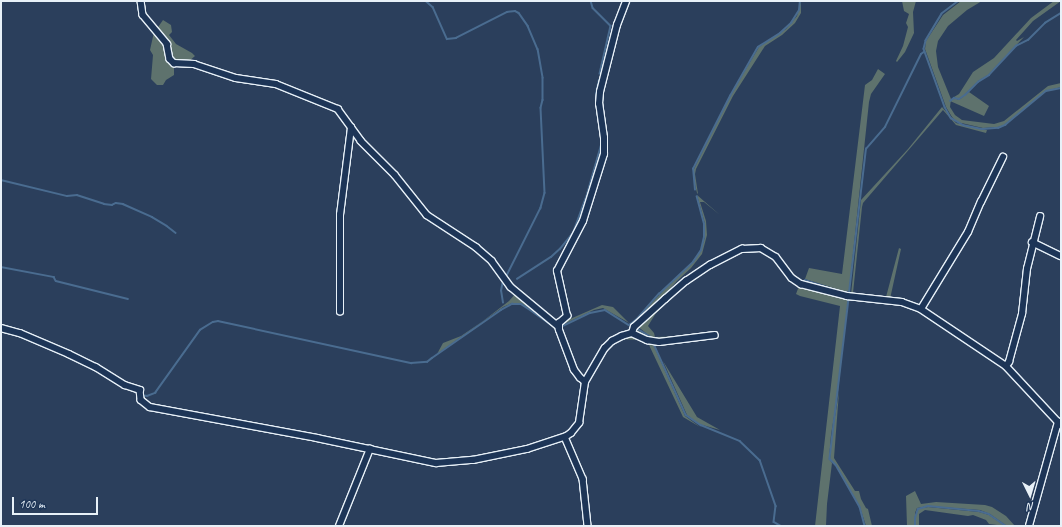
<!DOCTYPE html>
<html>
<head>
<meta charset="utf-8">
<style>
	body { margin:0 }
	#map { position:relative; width:1062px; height:527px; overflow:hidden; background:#2b3f5c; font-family:Caveat,sans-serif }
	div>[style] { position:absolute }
	.green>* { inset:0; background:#5e726d }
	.stream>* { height:1.5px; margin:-0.75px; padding:0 0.75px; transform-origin:0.75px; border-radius:0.75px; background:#4a6c90 }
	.roads { filter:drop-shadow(1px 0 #e8f1f8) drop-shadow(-1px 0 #e8f1f8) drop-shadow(0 1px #e8f1f8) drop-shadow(0 -1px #e8f1f8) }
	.street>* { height:5.5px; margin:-2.75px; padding:0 2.75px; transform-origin:2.75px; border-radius:2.75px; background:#1d3557 }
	span { translate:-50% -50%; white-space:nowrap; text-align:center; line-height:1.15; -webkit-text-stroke:3px #1d3557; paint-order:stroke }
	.frame { position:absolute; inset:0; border:2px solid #e8f1f8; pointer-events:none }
	.north { position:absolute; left:1010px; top:475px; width:40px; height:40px; -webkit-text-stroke:3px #1d3557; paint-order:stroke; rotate:175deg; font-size:11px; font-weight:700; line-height:16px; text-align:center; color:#e8f1f8 }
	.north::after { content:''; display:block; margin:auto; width:14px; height:18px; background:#e8f1f8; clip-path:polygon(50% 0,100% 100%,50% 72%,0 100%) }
	.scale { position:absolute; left:12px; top:497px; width:86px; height:18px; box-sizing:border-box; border:2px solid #e8f1f8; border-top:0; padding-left:5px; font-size:12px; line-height:14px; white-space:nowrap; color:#e8f1f8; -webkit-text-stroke:3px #1d3557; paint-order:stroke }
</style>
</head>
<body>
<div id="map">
	<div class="green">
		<div style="clip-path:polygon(801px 1px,801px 13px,795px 23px,782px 35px,765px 46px,733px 96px,696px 169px,695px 174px,698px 194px,697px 193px,694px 180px,694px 169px,730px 96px,759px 47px,786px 29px,797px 16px)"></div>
		<div style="clip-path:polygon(902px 1px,916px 1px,913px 12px,914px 33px,905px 52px,897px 62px,896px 61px,903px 46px,908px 27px,906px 23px,909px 14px,904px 11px)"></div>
		<div style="clip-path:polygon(961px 1px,982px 1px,967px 10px,948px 26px,938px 41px,936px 51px,938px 67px,951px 99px,950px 107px,955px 115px,962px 120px,994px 124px,1004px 121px,1048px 86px,1061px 83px,1061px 87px,1046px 91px,1004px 125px,998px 127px,983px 128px,957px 122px,952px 117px,946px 107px,925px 49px,926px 41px,943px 15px)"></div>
		<div style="clip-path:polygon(1054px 1px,1061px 1px,1033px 21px,1016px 40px,1017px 41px,1024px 37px,988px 75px,978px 81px,962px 97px,957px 99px,954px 97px,959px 94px,973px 72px,994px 58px,1031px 18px)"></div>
		<div style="clip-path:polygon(163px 20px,171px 25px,172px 32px,169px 35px,176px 44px,192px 53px,195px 56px,188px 62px,173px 60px,172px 55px,156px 30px)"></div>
		<div style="clip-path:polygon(154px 32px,166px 44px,174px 64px,174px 75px,166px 80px,163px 85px,157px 85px,151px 79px,153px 55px,150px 50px)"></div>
		<div style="clip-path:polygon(878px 69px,885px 74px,871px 94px,869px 102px,849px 291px,843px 291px,805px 279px,809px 268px,842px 274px,865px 85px,872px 80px)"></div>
		<div style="clip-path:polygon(969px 92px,989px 106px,984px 116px,950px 101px,954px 98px,959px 100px)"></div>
		<div style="clip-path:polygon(942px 107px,956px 123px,987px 130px,986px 133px,956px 125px,943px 110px,863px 203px,862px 207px,853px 293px,873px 297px,886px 297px,899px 248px,901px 249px,890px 299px,846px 296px,803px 283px,804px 281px,842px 294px,851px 294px,861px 200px,908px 149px)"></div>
		<div style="clip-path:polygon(697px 195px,720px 215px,704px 202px,700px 202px,706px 221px,707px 235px,702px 254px,691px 268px,677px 281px,649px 312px,631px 325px,660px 294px,693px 262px,701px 250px,705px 237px,705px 224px)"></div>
		<div style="clip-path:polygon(685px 285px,656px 313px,648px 326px,654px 333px,655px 337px,681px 336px,681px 337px,652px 340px,634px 331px,635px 329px,651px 337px,637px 326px)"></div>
		<div style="clip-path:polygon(799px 286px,848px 299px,838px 392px,831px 435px,829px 459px,832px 463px,827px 504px,826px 526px,815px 526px,840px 306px,800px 296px,796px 294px)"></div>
		<div style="clip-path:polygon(516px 293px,557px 327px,521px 303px,512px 303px,503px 307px,437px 354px,443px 343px,461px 336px,483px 321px,509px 301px)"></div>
		<div style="clip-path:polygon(602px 305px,613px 307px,629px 323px,603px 308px,594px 310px,560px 326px,568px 317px,570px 319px)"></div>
		<div style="clip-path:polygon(630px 336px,653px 344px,685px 416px,700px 427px,683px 417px,649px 345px,639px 340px,620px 339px)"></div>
		<div style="clip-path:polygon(663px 361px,697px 417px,720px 430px,699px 424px,687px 415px)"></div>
		<div style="clip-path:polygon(839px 392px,834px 458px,855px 491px,859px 491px,861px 499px,866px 508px,868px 509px,872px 526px,866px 526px,860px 507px,836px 465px,830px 459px,832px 435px)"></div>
		<div style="clip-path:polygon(915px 491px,921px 504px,936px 502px,985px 505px,992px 507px,1006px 516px,1015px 526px,1007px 526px,990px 514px,980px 510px,928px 506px,917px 508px,915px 513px,915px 526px,907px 526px,906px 496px)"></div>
		<div style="clip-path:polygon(928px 507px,979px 512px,989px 515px,1005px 526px,989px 524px,986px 520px,973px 515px,968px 516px,925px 510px,919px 514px,919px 526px,916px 526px,915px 518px,918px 509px)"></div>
	</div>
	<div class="stream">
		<div style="left:426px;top:1px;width:9px;rotate:41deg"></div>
		<div style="left:433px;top:7px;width:35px;rotate:66deg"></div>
		<div style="left:447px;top:39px;width:9px;rotate:-6deg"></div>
		<div style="left:456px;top:38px;width:57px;rotate:-27deg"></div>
		<div style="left:507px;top:12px;width:8px;rotate:-7deg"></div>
		<div style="left:515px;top:11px;width:4px;rotate:27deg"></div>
		<div style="left:519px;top:13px;width:16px;rotate:55deg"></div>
		<div style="left:528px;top:26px;width:25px;rotate:67deg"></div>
		<div style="left:538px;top:49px;width:29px;rotate:80deg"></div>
		<div style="left:543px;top:78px;width:22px;rotate:90deg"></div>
		<div style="left:543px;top:100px;width:8px;rotate:104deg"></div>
		<div style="left:541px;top:108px;width:85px;rotate:87.3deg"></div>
		<div style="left:545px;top:193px;width:16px;rotate:105deg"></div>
		<div style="left:541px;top:208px;width:76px;rotate:116.6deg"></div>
		<div style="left:591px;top:1px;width:7px;rotate:74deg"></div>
		<div style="left:593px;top:8px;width:25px;rotate:45deg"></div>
		<div style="left:611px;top:26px;width:49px;rotate:102.9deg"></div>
		<div style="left:959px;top:1px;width:21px;rotate:143deg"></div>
		<div style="left:942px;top:14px;width:31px;rotate:121deg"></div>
		<div style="left:926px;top:41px;width:8px;rotate:104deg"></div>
		<div style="left:924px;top:49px;width:62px;rotate:70.1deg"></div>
		<div style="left:945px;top:107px;width:13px;rotate:61deg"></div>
		<div style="left:951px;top:118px;width:14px;rotate:30deg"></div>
		<div style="left:963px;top:125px;width:19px;rotate:12deg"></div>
		<div style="left:982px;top:129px;width:16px;rotate:-4deg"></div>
		<div style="left:998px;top:128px;width:8px;rotate:-23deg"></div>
		<div style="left:1005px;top:125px;width:53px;rotate:-39.7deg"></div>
		<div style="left:1046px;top:91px;width:15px;rotate:-11deg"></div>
		<div style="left:597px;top:101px;width:7px;rotate:-98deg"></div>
		<div style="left:596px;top:94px;width:14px;rotate:-78deg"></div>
		<div style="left:950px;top:101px;width:5px;rotate:-37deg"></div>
		<div style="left:954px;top:98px;width:5px;rotate:11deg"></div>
		<div style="left:959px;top:99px;width:7px;rotate:-34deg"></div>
		<div style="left:965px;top:95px;width:18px;rotate:-45deg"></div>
		<div style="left:978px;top:82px;width:13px;rotate:-32deg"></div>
		<div style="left:989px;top:75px;width:40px;rotate:-47deg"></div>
		<div style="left:1016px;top:46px;width:13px;rotate:-27deg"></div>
		<div style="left:1028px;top:40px;width:24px;rotate:-45deg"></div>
		<div style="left:1045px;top:23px;width:19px;rotate:-32deg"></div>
		<div style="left:1px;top:180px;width:68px;rotate:13.6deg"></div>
		<div style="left:67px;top:196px;width:10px;rotate:-6deg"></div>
		<div style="left:77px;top:195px;width:28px;rotate:18deg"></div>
		<div style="left:104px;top:204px;width:8px;rotate:7deg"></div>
		<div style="left:112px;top:205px;width:4px;rotate:-27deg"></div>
		<div style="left:116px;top:203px;width:7px;rotate:8deg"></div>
		<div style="left:123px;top:204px;width:32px;rotate:24deg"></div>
		<div style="left:152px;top:217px;width:17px;rotate:31deg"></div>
		<div style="left:167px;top:226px;width:11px;rotate:38deg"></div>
		<div style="left:695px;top:190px;width:21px;rotate:-95deg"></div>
		<div style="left:693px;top:169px;width:82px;rotate:-63.1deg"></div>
		<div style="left:730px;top:96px;width:56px;rotate:-60.3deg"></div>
		<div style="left:758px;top:47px;width:26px;rotate:-32deg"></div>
		<div style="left:780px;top:33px;width:15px;rotate:-42deg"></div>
		<div style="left:791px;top:23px;width:15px;rotate:-58deg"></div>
		<div style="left:799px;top:10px;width:9px;rotate:-84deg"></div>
		<div style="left:1px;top:267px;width:54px;rotate:10.7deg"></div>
		<div style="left:54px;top:277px;width:4px;rotate:63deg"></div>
		<div style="left:56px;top:281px;width:74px;rotate:14deg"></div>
		<div style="left:517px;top:279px;width:40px;rotate:-32.9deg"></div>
		<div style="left:551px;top:257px;width:12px;rotate:-42deg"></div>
		<div style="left:560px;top:249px;width:21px;rotate:-51deg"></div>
		<div style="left:573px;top:233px;width:37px;rotate:-70deg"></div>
		<div style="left:586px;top:198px;width:58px;rotate:-74.1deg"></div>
		<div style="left:805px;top:280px;width:36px;rotate:18deg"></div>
		<div style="left:843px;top:292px;width:6px;rotate:9deg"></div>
		<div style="left:849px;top:293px;width:145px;rotate:-83.3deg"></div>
		<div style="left:866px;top:149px;width:29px;rotate:-49deg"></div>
		<div style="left:885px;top:127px;width:81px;rotate:-63.7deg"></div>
		<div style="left:921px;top:54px;width:4px;rotate:-34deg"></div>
		<div style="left:849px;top:299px;width:161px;rotate:96.8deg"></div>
		<div style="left:830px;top:459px;width:8px;rotate:45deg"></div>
		<div style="left:836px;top:465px;width:48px;rotate:60.3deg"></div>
		<div style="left:860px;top:507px;width:20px;rotate:75deg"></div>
		<div style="left:503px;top:303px;width:12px;rotate:-99deg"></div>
		<div style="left:501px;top:291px;width:10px;rotate:-79deg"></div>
		<div style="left:561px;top:327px;width:32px;rotate:-26deg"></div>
		<div style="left:590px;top:313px;width:15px;rotate:-11deg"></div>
		<div style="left:605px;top:310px;width:28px;rotate:32deg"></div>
		<div style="left:629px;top:325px;width:9px;rotate:-36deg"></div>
		<div style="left:636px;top:320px;width:35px;rotate:-49deg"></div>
		<div style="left:659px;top:294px;width:47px;rotate:-43.3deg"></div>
		<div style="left:693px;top:262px;width:14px;rotate:-56deg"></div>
		<div style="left:701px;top:250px;width:13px;rotate:-77deg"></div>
		<div style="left:704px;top:237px;width:13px;rotate:-90deg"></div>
		<div style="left:704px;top:224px;width:28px;rotate:-105deg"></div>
		<div style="left:636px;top:328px;width:17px;rotate:31deg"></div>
		<div style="left:654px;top:344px;width:78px;rotate:65.7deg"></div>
		<div style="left:686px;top:415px;width:18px;rotate:34deg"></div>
		<div style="left:701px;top:425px;width:42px;rotate:22.3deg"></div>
		<div style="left:740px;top:441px;width:28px;rotate:44deg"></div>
		<div style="left:760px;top:460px;width:49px;rotate:70.8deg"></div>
		<div style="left:776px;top:506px;width:16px;rotate:97deg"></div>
		<div style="left:774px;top:522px;width:8px;rotate:30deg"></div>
		<div style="left:102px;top:374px;width:40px;rotate:28deg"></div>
		<div style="left:142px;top:395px;width:5px;rotate:11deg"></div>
		<div style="left:147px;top:396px;width:9px;rotate:-21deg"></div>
		<div style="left:155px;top:393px;width:77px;rotate:-54.5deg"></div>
		<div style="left:200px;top:330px;width:15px;rotate:-32deg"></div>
		<div style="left:213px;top:322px;width:5px;rotate:-11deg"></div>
		<div style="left:218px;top:321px;width:198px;rotate:12.3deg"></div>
		<div style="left:411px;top:363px;width:16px;rotate:-4deg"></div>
		<div style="left:427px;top:362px;width:6px;rotate:-39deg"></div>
		<div style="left:432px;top:358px;width:84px;rotate:-34.8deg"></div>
		<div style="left:501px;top:310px;width:13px;rotate:-29deg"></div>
		<div style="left:512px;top:304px;width:9px"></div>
		<div style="left:521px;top:304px;width:6px;rotate:31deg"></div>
		<div style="left:526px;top:307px;width:37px;rotate:35deg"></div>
		<div style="left:915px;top:526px;width:8px;rotate:-90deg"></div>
		<div style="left:915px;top:518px;width:9px;rotate:-72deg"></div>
		<div style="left:918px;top:509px;width:10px;rotate:-17deg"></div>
		<div style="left:928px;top:506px;width:51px;rotate:5.6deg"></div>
		<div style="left:979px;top:511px;width:10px;rotate:17deg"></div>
		<div style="left:989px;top:514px;width:21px;rotate:35deg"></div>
	</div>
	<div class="roads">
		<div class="street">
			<div style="left:141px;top:1px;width:14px;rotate:82deg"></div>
			<div style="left:143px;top:15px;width:38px;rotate:50deg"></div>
			<div style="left:167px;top:44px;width:15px;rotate:79deg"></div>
			<div style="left:170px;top:59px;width:6px;rotate:45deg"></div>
			<div style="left:174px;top:63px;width:20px;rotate:3deg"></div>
			<div style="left:194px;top:64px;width:44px;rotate:18.4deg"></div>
			<div style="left:236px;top:78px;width:40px;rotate:8.5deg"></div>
			<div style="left:276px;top:84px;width:67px;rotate:22deg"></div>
			<div style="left:338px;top:109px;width:39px;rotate:54deg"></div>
			<div style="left:361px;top:141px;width:48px;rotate:45deg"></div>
			<div style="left:395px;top:175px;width:51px;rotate:51.3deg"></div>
			<div style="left:427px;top:215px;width:59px;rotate:33.1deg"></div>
			<div style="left:476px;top:247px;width:21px;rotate:41deg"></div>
			<div style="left:492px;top:261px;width:32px;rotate:54deg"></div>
			<div style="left:511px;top:287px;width:61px;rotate:39.7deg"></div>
			<div style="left:1032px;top:242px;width:32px;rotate:26deg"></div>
			<div style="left:921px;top:309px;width:90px;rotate:-58.6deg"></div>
			<div style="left:968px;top:232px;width:33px;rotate:-67deg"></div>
			<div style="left:981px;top:202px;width:50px;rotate:-63.9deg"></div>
			<div style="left:340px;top:312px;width:97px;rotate:-90deg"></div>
			<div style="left:340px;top:215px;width:88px;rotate:-82.8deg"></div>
			<div style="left:1px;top:328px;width:20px;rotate:15deg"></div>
			<div style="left:20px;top:333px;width:53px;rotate:23.2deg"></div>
			<div style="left:69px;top:354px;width:30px;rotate:26deg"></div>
			<div style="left:96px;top:367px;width:34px;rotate:32deg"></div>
			<div style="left:125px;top:385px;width:16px;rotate:18deg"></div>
			<div style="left:140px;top:390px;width:10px;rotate:84deg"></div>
			<div style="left:141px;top:400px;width:11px;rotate:38deg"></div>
			<div style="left:150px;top:407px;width:170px;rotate:10.5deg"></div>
			<div style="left:317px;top:438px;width:122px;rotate:11.9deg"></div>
			<div style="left:436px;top:463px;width:37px;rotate:-5deg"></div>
			<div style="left:473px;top:460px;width:55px;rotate:-11.5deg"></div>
			<div style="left:527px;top:449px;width:40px;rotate:-18deg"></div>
			<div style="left:565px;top:437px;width:7px;rotate:-34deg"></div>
			<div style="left:571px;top:433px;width:13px;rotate:-51deg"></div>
			<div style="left:579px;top:423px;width:41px;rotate:-81.7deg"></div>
			<div style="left:585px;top:382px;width:39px;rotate:-60deg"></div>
			<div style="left:605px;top:348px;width:10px;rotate:-45deg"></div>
			<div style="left:612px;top:341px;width:11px;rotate:-27deg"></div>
			<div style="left:622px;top:336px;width:10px;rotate:-17deg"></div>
			<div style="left:632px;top:333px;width:17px;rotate:25deg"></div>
			<div style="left:647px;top:340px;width:12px;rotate:9deg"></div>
			<div style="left:659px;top:342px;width:56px;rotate:-7.1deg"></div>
			<div style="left:632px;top:333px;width:6px;rotate:-72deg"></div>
			<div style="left:634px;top:327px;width:42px;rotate:-42.1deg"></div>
			<div style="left:665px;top:299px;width:28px;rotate:-41deg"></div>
			<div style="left:686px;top:281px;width:29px;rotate:-34deg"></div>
			<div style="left:710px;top:265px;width:36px;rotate:-27deg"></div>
			<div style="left:742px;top:249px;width:19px;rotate:-3deg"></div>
			<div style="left:761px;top:248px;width:17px;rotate:31deg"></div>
			<div style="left:776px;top:257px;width:26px;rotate:53deg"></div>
			<div style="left:792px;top:278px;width:11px;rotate:34deg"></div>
			<div style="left:801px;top:284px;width:48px;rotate:14.6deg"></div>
			<div style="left:847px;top:296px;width:55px;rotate:6.2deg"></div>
			<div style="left:902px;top:302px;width:20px;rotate:20deg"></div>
			<div style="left:921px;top:309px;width:102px;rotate:33.8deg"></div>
			<div style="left:1006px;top:366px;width:81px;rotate:47deg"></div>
			<div style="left:1006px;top:366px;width:5px;rotate:-53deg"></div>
			<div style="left:1009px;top:362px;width:50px;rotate:-74.8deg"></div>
			<div style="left:1022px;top:314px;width:45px;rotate:-83.7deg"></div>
			<div style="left:1027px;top:269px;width:54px;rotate:-76deg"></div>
			<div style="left:585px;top:382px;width:6px;rotate:-141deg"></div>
			<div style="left:580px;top:378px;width:10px;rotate:-127deg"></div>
			<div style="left:574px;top:370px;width:43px;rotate:-110.6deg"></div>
			<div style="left:559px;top:330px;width:7px;rotate:-90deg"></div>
			<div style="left:559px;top:323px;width:11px;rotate:-41deg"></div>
			<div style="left:567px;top:316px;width:46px;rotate:-102.5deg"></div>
			<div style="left:557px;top:271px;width:56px;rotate:-62.5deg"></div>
			<div style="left:583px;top:221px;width:70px;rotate:-72.6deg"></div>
			<div style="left:604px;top:154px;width:16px;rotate:-90deg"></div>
			<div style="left:604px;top:138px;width:34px;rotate:-98deg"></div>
			<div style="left:599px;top:104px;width:12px;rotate:-85deg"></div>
			<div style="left:600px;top:92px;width:69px;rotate:-75.8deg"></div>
			<div style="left:617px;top:25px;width:26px;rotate:-69deg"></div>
			<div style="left:565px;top:437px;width:46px;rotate:66.8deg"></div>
			<div style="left:583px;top:479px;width:47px;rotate:83.9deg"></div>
			<div style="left:339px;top:526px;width:83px;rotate:-68.1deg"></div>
			<div style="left:1029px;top:526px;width:108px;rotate:-74.4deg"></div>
		</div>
	</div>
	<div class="frame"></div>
	<div class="north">N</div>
	<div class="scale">100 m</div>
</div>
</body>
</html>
